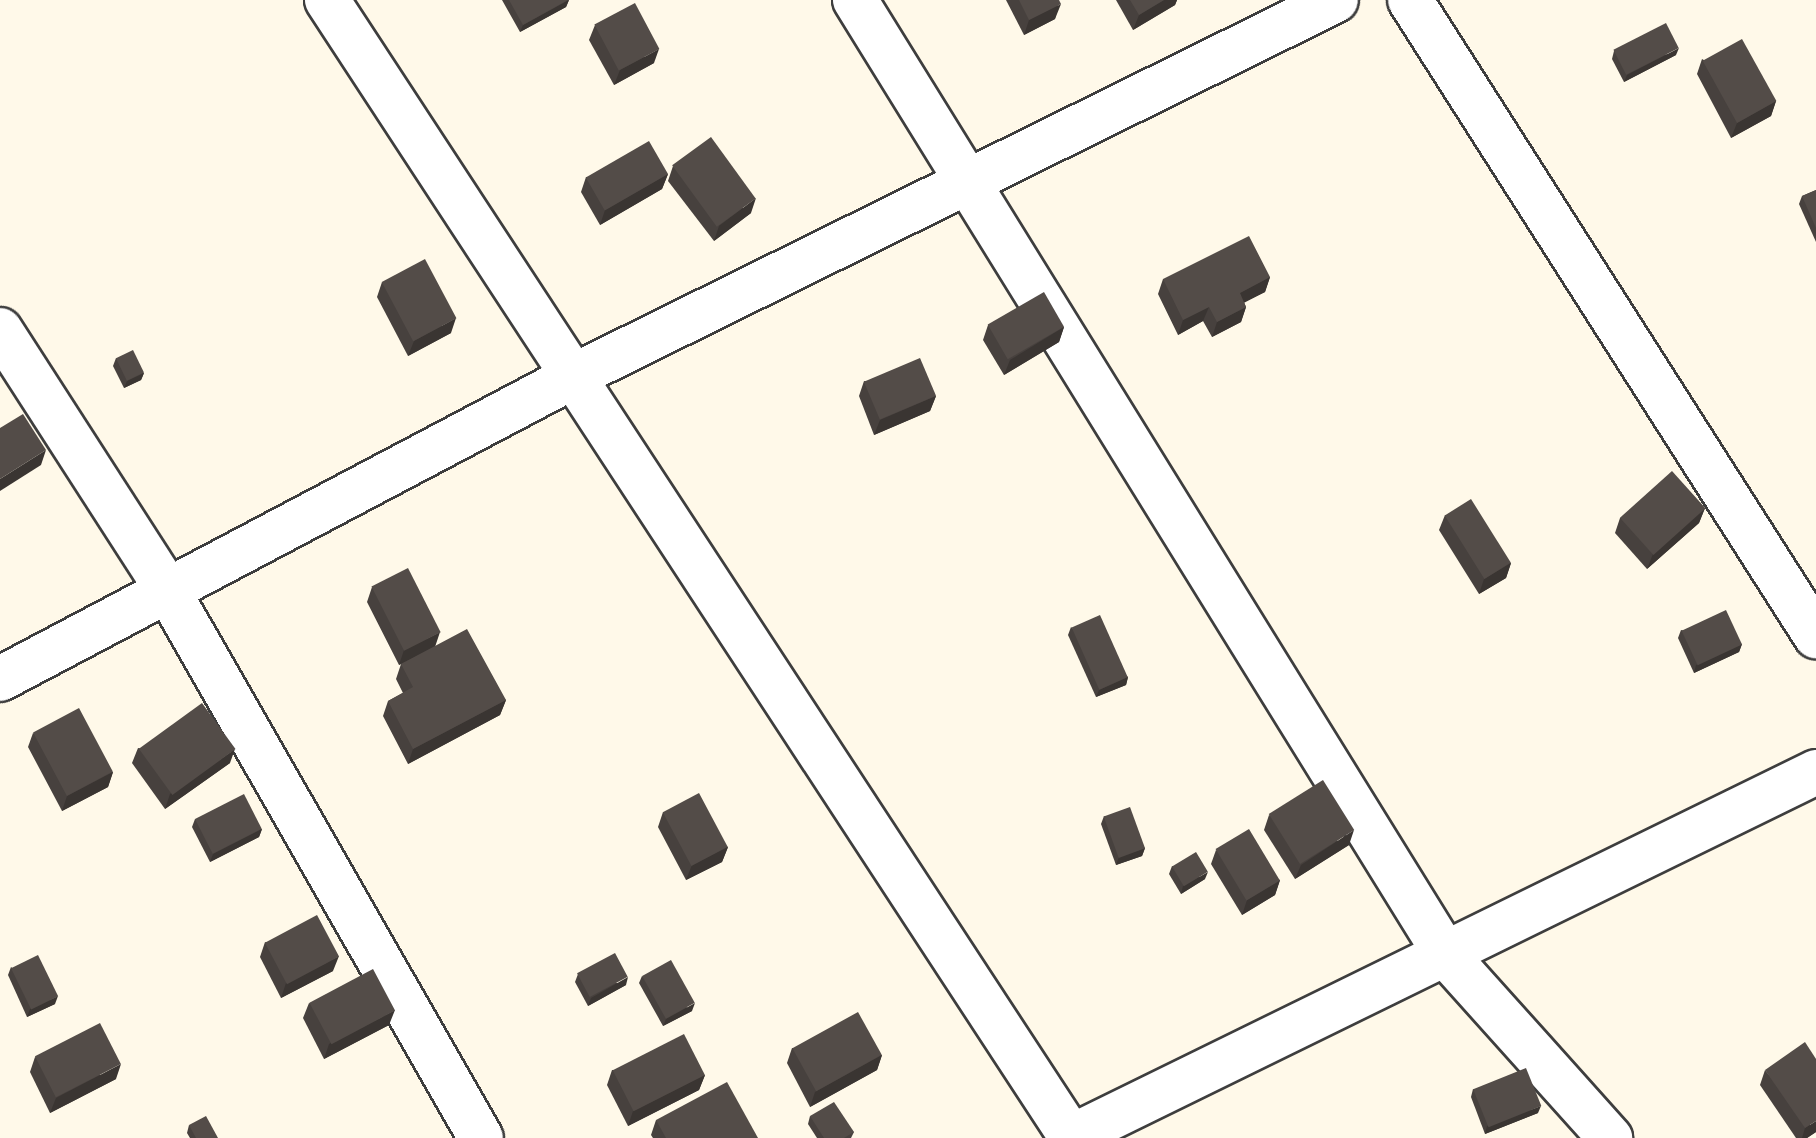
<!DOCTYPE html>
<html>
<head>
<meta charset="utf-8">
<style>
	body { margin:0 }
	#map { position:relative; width:1816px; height:1138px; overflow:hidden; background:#fff9e9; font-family:"Playfair Display",serif }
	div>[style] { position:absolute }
	.roads { filter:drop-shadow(2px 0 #3e3e3e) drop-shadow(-2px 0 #3e3e3e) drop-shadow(0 2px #3e3e3e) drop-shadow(0 -2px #3e3e3e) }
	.minor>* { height:44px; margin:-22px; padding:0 22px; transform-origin:22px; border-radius:22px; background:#fff }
	.wall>* { inset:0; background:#47413e }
	.shaded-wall>* { inset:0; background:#3a3532 }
	.building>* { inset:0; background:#534c48; transform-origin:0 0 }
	span { translate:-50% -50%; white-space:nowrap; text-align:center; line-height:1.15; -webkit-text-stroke:8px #fff; paint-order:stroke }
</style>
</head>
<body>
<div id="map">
	<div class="roads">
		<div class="minor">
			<div style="left:327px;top:0;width:1360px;rotate:56.79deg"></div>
			<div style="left:855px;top:0;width:1123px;rotate:58.25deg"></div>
			<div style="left:1446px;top:955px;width:246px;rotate:48.1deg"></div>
			<div style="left:1410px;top:0;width:755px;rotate:57.45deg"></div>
			<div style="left:0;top:330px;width:310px;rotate:57.2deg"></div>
			<div style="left:168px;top:591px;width:630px;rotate:60.22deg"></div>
			<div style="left:0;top:679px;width:654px;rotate:-27.82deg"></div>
			<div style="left:578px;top:374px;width:845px;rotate:-26.26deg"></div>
			<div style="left:1069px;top:1138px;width:832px;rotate:-26.1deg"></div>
		</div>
	</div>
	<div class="wall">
		<div style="clip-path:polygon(502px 0,569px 0,566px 7px,520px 32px)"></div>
		<div style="clip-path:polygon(1006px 0,1059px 0,1055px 19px,1024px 35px)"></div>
		<div style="clip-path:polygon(1116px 0,1177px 0,1175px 5px,1133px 30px)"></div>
		<div style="clip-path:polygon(595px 25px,654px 63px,614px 85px,589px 40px)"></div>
		<div style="clip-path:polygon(1614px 51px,1676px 55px,1624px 82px,1612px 59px)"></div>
		<div style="clip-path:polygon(1702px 59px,1776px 101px,1771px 116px,1731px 138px,1697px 74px)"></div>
		<div style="clip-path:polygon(673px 166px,751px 213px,714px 241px,668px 181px)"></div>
		<div style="clip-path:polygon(668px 174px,662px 189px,600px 225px,581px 192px,586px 177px)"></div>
		<div style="clip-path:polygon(1816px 190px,1816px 242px,1799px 204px,1802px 196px)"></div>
		<div style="clip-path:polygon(1270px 277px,1265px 292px,1244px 302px,1246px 307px,1241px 322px,1212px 337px,1203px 321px,1178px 335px,1158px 294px,1163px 279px)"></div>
		<div style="clip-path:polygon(382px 282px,451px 333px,408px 356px,377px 297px)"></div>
		<div style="clip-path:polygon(988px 325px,1064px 327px,1059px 342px,1004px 375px,983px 340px)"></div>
		<div style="clip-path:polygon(116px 358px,144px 373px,141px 380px,124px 388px,113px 366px)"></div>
		<div style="clip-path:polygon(864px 381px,936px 396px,930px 411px,874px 435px,859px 396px)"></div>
		<div style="clip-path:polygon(1705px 508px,1699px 523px,1647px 569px,1615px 533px,1620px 518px)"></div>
		<div style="clip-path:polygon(1445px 515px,1511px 563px,1506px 578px,1479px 594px,1439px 530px)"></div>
		<div style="clip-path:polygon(372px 587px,435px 646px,506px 700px,500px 715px,408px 764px,383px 716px,388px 701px,403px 693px,396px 679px,401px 664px,418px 655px,399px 665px,367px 602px)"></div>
		<div style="clip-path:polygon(1071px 627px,1128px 677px,1126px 685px,1096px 697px,1068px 635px)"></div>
		<div style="clip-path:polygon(1681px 630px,1742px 644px,1739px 652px,1694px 673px,1678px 638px)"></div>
		<div style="clip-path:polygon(33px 733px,113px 772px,108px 787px,62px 811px,28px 747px)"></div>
		<div style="clip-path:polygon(138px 748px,230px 763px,165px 809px,132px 763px)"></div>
		<div style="clip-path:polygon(663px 812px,728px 847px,722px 862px,686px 880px,658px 827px)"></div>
		<div style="clip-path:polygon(1269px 815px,1349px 845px,1295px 879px,1264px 830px)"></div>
		<div style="clip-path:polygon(1104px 816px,1145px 848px,1142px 856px,1116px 865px,1101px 824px)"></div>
		<div style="clip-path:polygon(195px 819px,262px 829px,259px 837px,210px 862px,192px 827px)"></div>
		<div style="clip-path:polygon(1216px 850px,1280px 880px,1275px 895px,1242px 915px,1211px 864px)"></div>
		<div style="clip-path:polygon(1172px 866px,1205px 879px,1181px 894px,1169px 874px)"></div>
		<div style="clip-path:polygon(265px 942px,333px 971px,281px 998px,260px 957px)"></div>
		<div style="clip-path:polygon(11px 967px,55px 1004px,27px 1017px,8px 975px)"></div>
		<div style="clip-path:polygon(578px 974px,626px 985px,588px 1006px,575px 982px)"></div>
		<div style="clip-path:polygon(642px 976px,692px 1011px,663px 1026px,639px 983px)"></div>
		<div style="clip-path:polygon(309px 1003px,389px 1025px,324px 1059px,303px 1018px)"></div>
		<div style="clip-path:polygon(792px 1048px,882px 1055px,877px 1070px,810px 1107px,787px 1063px)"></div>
		<div style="clip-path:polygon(35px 1057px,116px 1079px,50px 1113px,30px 1072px)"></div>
		<div style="clip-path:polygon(612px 1070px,705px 1075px,699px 1090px,628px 1126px,607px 1085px)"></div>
		<div style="clip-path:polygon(1765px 1070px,1816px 1132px,1807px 1138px,1796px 1138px,1760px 1085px)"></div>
		<div style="clip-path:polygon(1473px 1089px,1538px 1113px,1485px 1134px,1471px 1097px)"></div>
		<div style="clip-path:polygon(810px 1116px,854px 1132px,851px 1138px,817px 1138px,808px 1124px)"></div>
		<div style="clip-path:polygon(656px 1120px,758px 1138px,653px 1138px,651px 1135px)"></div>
		<div style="clip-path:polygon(189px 1125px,217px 1138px,190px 1138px,187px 1133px)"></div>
	</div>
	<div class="shaded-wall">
		<div style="clip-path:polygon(569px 0,566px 7px,520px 32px,523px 25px)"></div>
		<div style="clip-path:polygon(1164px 0,1177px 0,1175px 5px,1133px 30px,1139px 15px)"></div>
		<div style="clip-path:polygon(1061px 4px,1055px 19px,1024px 35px,1029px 20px)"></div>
		<div style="clip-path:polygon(1679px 48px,1676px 55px,1624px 82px,1627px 75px)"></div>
		<div style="clip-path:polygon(659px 49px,654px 63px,614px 85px,620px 70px)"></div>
		<div style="clip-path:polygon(1776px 101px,1771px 116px,1731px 138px,1737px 123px)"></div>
		<div style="clip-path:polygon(668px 174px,662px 189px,600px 225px,605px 210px)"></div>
		<div style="clip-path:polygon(756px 198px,751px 213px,714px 241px,719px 226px)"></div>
		<div style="clip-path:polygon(1270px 277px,1265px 292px,1234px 308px,1240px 293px)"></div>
		<div style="clip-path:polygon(1209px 307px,1203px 321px,1178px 335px,1183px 320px)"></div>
		<div style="clip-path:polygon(1246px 307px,1241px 322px,1212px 337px,1217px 322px)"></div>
		<div style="clip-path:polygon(456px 318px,451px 333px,408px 356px,414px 341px)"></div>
		<div style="clip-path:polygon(1064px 327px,1059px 342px,1004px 375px,1010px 360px)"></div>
		<div style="clip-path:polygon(144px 373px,141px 380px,124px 388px,127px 381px)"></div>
		<div style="clip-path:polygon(936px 396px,930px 411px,874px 435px,880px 420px)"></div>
		<div style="clip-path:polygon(46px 450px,41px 465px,0 491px,0 479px)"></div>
		<div style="clip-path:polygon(1705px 508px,1699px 523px,1647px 569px,1653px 554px)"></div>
		<div style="clip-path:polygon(1511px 563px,1506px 578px,1479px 594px,1484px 579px)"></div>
		<div style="clip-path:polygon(440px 632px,435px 647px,399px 665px,404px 650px)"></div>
		<div style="clip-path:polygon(1742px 644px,1739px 652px,1694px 673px,1696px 665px)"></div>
		<div style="clip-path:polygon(1128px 677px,1126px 685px,1096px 697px,1099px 690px)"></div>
		<div style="clip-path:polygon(506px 700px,500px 715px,408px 764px,413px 749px)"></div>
		<div style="clip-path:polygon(235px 749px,230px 763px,165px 809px,170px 794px)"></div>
		<div style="clip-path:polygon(113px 772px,108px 787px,62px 811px,67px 796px)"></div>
		<div style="clip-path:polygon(262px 829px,259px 837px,210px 862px,213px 854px)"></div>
		<div style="clip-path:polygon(1354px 830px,1349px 845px,1295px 879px,1301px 865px)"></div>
		<div style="clip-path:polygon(728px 847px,722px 862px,686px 880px,692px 865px)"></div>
		<div style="clip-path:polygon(1145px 848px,1142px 856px,1116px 865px,1119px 857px)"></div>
		<div style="clip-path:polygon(1208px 872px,1205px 879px,1181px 894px,1183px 886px)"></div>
		<div style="clip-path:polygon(1280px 880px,1275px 895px,1242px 915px,1247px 900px)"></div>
		<div style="clip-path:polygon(339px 956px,333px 971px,281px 998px,286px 983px)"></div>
		<div style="clip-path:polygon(628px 977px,626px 985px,588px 1006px,591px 998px)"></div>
		<div style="clip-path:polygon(58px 996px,55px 1004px,27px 1017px,30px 1009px)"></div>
		<div style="clip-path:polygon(695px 1003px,692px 1011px,663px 1026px,666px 1019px)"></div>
		<div style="clip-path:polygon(395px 1010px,389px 1025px,324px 1059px,329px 1044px)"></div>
		<div style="clip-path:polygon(882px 1055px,877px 1070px,810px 1107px,815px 1092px)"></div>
		<div style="clip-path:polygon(121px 1064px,116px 1079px,50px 1113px,56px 1098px)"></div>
		<div style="clip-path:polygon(705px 1075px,699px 1090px,628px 1126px,633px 1111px)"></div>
		<div style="clip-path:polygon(1541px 1106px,1538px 1113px,1485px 1134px,1487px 1126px)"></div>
		<div style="clip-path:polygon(1816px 1121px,1816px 1132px,1807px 1138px,1802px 1138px,1805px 1128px)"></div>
	</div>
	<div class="building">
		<div style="clip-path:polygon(509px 0,568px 0,523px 25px)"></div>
		<div style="clip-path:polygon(1019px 0,1059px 0,1061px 4px,1029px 20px)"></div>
		<div style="clip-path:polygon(1130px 0,1164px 0,1139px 15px)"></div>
		<div style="left:635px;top:3px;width:52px;height:46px;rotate:62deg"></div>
		<div style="left:1666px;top:23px;width:28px;height:59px;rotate:63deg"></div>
		<div style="left:1742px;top:39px;width:71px;height:45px;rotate:61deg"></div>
		<div style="left:711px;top:137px;width:76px;height:48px;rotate:54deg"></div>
		<div style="left:649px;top:141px;width:38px;height:73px;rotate:60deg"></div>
		<div style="clip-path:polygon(1816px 190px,1816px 228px,1802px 196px)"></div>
		<div style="clip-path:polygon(1249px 236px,1270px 277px,1240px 293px,1246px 307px,1217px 322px,1209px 307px,1183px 320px,1163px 279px)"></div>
		<div style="left:425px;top:259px;width:67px;height:49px;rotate:62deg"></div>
		<div style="left:1044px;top:292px;width:40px;height:65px;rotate:60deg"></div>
		<div style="left:133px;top:350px;width:25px;height:19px;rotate:64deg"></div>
		<div style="left:920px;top:358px;width:41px;height:61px;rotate:67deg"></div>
		<div style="clip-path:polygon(23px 414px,46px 450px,0 479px,0 428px)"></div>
		<div style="left:1672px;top:471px;width:50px;height:70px;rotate:48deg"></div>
		<div style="left:1471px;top:499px;width:75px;height:31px;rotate:58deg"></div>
		<div style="left:408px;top:568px;width:72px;height:41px;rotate:63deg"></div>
		<div style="left:1726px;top:610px;width:38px;height:49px;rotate:65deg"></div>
		<div style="left:1100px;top:615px;width:68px;height:31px;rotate:66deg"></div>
		<div style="clip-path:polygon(467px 629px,506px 700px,413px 749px,388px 701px,413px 687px,401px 664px)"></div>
		<div style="left:202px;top:703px;width:57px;height:78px;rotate:54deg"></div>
		<div style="left:79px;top:708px;width:72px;height:52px;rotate:62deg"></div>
		<div style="left:1323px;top:780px;width:59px;height:64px;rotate:58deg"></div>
		<div style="left:699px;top:793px;width:61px;height:41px;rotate:62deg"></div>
		<div style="left:244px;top:794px;width:39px;height:55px;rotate:63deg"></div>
		<div style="left:1130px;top:807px;width:44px;height:28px;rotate:70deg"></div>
		<div style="left:1249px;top:829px;width:60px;height:39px;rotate:59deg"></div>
		<div style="left:1196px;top:852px;width:23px;height:28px;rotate:59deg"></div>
		<div style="left:317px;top:915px;width:47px;height:59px;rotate:62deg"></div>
		<div style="left:615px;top:953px;width:27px;height:43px;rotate:62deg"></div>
		<div style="left:38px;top:955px;width:46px;height:30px;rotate:64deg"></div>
		<div style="left:671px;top:960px;width:49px;height:33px;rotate:61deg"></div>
		<div style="left:373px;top:969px;width:47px;height:72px;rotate:62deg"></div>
		<div style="left:858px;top:1012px;width:49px;height:75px;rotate:61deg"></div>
		<div style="left:100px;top:1023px;width:46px;height:73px;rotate:63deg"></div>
		<div style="left:684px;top:1034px;width:46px;height:80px;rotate:63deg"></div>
		<div style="clip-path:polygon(1805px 1042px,1816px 1059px,1816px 1121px,1805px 1128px,1765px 1070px)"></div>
		<div style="left:1526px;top:1068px;width:41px;height:57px;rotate:68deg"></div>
		<div style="clip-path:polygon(727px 1082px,758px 1138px,666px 1138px,656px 1120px)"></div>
		<div style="clip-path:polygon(834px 1102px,854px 1132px,844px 1138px,824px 1138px,810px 1116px)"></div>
		<div style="clip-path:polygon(206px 1116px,218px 1138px,196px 1138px,189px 1125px)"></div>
	</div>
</div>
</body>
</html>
